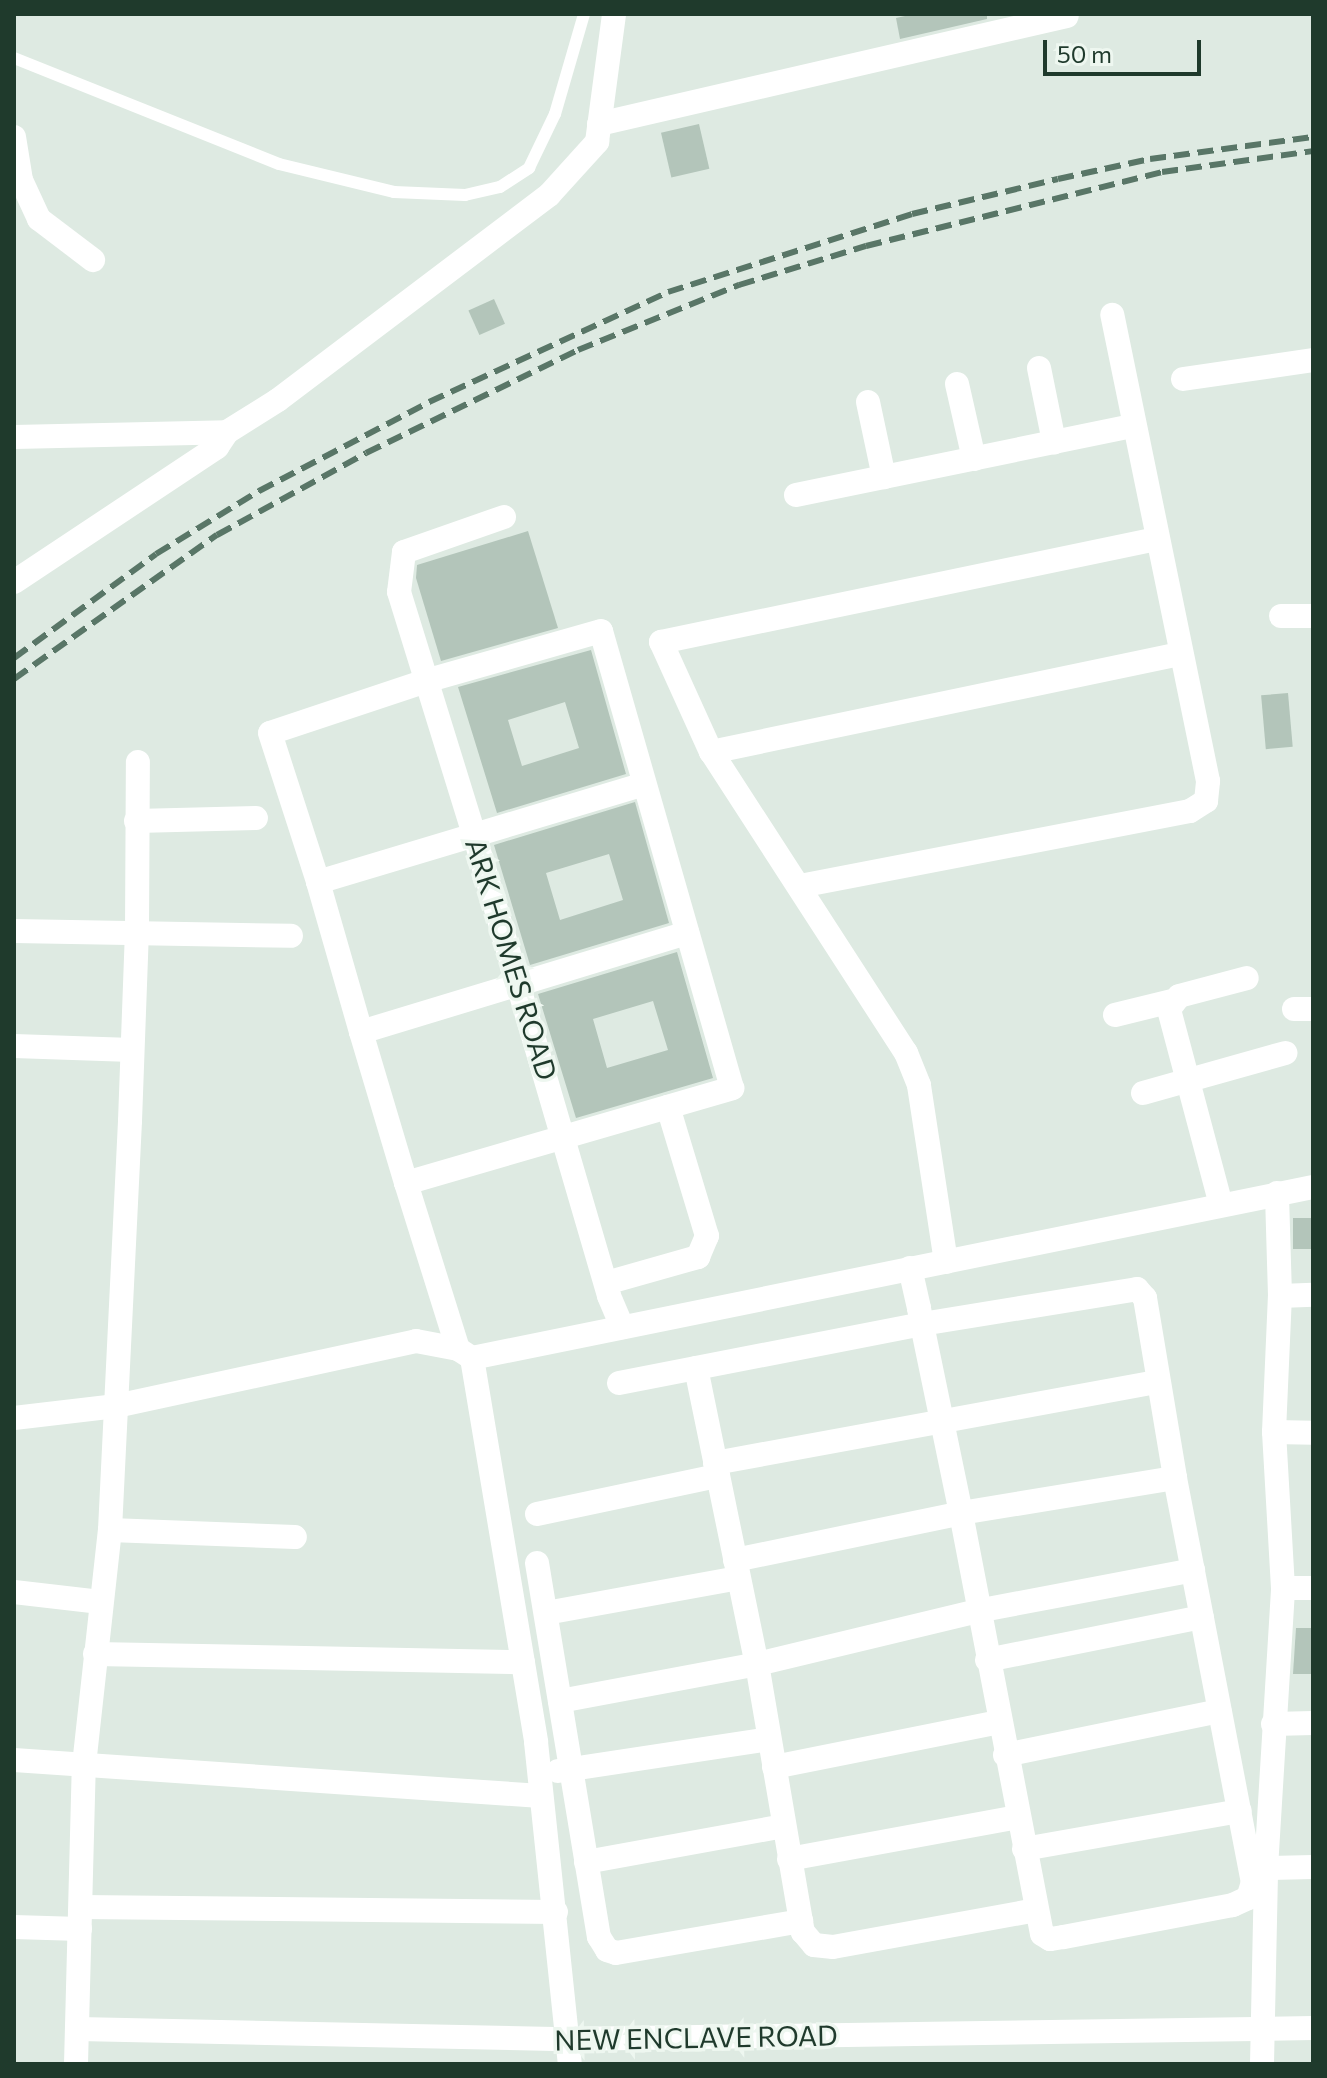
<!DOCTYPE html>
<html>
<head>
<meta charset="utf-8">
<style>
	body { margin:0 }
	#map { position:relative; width:1327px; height:2078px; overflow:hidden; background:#deeae2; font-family:Commissioner,sans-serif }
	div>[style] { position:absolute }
	.building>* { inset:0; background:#b3c5ba; transform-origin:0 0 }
	.service>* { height:12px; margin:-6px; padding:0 6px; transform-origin:6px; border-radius:6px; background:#fff }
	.minor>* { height:24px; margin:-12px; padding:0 12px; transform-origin:12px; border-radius:12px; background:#fff }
	.rail>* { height:6px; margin-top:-3px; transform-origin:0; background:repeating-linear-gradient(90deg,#597667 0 16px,transparent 0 24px) }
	span { translate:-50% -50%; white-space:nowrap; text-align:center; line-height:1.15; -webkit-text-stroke:7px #eef7f0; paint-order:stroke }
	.street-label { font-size:28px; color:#1f3a2c }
	.frame { position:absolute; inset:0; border:16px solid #1f3a2c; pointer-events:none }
	.scale { position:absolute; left:1043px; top:40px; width:158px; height:36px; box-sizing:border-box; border:4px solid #1f3a2c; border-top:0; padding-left:10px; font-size:24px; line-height:28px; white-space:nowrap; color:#1f3a2c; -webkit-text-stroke:6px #eef7f0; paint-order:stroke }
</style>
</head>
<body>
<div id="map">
	<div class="building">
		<div style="clip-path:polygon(914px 14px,987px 14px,987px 19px,900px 39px,896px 18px)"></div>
		<div style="left:699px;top:124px;width:46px;height:39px;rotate:77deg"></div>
		<div style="left:494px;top:299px;width:27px;height:28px;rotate:66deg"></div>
		<div style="clip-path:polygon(528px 531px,558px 628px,441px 661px,416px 578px,417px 565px)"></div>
		<div style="clip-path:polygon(evenodd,591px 650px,626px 774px,497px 813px,458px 687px,591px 650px,565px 702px,579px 748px,522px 766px,508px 720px,565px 702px)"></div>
		<div style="left:1288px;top:693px;width:54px;height:27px;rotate:85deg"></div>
		<div style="clip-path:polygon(evenodd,635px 802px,669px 923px,530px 965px,494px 845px,635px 802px,609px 854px,623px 900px,560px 920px,546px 873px,609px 854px)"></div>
		<div style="clip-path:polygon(evenodd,677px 952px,713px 1078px,576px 1118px,538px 994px,677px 952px,653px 1001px,668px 1050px,607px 1068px,593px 1019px,653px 1001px)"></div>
		<div style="left:1313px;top:1218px;width:31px;height:20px;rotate:90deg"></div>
		<div style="clip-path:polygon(1296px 1628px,1313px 1628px,1313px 1674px,1293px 1674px)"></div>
	</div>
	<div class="service">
		<div style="left:14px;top:58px;width:285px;rotate:21.8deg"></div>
		<div style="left:279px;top:164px;width:118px;rotate:13.7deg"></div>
		<div style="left:394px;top:192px;width:71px;rotate:2.4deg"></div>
		<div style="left:465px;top:195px;width:36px;rotate:-13deg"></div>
		<div style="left:500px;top:187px;width:35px;rotate:-33deg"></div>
		<div style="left:529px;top:168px;width:60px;rotate:-64.3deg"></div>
		<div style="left:555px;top:114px;width:104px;rotate:-73.8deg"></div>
	</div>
	<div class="minor">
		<div style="left:599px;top:124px;width:480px;rotate:-13deg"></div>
		<div style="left:14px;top:137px;width:44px;rotate:80.8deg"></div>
		<div style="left:21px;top:180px;width:43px;rotate:65.2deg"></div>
		<div style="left:39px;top:219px;width:68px;rotate:37.2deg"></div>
		<div style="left:1039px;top:368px;width:76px;rotate:78.5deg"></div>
		<div style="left:1183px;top:379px;width:131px;rotate:-8.3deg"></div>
		<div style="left:957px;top:384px;width:77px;rotate:77.2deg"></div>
		<div style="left:868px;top:402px;width:77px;rotate:78deg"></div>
		<div style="left:14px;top:437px;width:213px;rotate:-1.3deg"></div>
		<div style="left:796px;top:495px;width:343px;rotate:-11.6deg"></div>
		<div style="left:504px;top:517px;width:106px;rotate:160.7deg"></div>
		<div style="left:404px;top:552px;width:40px;rotate:97.1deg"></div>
		<div style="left:399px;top:592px;width:253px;rotate:72.8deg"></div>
		<div style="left:474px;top:834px;width:481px;rotate:73.7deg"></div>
		<div style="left:609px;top:1296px;width:34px;rotate:67deg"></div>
		<div style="left:14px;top:582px;width:244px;rotate:-33.6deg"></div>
		<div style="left:217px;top:447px;width:18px;rotate:-56deg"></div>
		<div style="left:227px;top:432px;width:60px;rotate:-32.1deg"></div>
		<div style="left:278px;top:400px;width:340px;rotate:-37.1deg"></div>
		<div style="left:549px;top:195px;width:72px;rotate:-47.8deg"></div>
		<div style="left:597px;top:142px;width:129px;rotate:-82.4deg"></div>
		<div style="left:1281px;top:616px;width:32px"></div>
		<div style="left:711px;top:752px;width:480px;rotate:-11.8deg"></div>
		<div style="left:136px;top:821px;width:120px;rotate:-1.4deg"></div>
		<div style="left:318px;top:882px;width:340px;rotate:-16.7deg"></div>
		<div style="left:800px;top:886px;width:397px;rotate:-10.9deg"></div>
		<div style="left:1190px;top:811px;width:19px;rotate:-32deg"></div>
		<div style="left:1206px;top:801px;width:20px;rotate:-84deg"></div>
		<div style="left:1208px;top:781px;width:476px;rotate:-101.6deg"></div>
		<div style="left:14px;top:931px;width:277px;rotate:1deg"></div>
		<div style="left:1294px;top:1009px;width:19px"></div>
		<div style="left:1115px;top:1015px;width:59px;rotate:-13.8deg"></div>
		<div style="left:361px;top:1032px;width:341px;rotate:-16.9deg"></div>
		<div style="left:14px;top:1046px;width:118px;rotate:1.9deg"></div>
		<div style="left:1143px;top:1093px;width:148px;rotate:-15.7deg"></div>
		<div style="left:406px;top:1183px;width:340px;rotate:-16.2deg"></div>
		<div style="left:732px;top:1088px;width:475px;rotate:-106deg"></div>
		<div style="left:601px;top:631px;width:182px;rotate:164.1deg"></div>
		<div style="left:426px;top:681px;width:164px;rotate:161.6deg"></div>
		<div style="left:270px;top:733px;width:157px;rotate:72.1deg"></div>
		<div style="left:318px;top:882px;width:156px;rotate:74deg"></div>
		<div style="left:361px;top:1032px;width:158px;rotate:73.4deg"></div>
		<div style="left:406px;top:1183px;width:174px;rotate:72.6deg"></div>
		<div style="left:1221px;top:1205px;width:203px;rotate:-104.9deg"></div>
		<div style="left:1169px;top:1009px;width:16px;rotate:-52deg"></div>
		<div style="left:1179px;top:996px;width:70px;rotate:-14.8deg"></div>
		<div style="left:946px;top:1262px;width:179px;rotate:-98.7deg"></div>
		<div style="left:919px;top:1085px;width:35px;rotate:-112deg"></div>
		<div style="left:906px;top:1053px;width:359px;rotate:-122.9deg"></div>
		<div style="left:711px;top:752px;width:121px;rotate:-114.4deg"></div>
		<div style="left:661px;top:642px;width:506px;rotate:-11.75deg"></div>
		<div style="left:606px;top:1283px;width:96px;rotate:-15.8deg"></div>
		<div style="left:698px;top:1257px;width:23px;rotate:-67deg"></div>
		<div style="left:707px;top:1236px;width:135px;rotate:-106.8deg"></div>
		<div style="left:1280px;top:1296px;width:33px;rotate:-2deg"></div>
		<div style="left:472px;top:1358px;width:389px;rotate:80.5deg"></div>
		<div style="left:536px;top:1742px;width:324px;rotate:84deg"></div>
		<div style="left:696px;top:1368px;width:302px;rotate:78.4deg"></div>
		<div style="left:757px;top:1664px;width:272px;rotate:80.3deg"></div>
		<div style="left:803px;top:1932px;width:17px;rotate:50deg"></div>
		<div style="left:814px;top:1945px;width:19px;rotate:6deg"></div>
		<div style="left:833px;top:1947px;width:206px;rotate:-10.3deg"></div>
		<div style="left:619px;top:1383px;width:309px;rotate:-11deg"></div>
		<div style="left:922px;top:1324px;width:218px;rotate:-9.2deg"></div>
		<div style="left:1137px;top:1289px;width:12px;rotate:48deg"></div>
		<div style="left:1145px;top:1298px;width:182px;rotate:80.5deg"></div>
		<div style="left:1175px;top:1478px;width:411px;rotate:79.1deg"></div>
		<div style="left:1253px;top:1882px;width:17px;rotate:107deg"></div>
		<div style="left:1248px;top:1898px;width:17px;rotate:155deg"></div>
		<div style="left:1233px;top:1905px;width:173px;rotate:169.3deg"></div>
		<div style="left:1063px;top:1937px;width:13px;rotate:171deg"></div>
		<div style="left:1050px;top:1939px;width:9px;rotate:-148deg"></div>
		<div style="left:1042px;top:1934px;width:429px;rotate:-100.9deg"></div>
		<div style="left:961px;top:1513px;width:193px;rotate:-101.7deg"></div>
		<div style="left:922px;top:1324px;width:16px;rotate:-101deg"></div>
		<div style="left:919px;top:1308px;width:41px;rotate:-102.7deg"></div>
		<div style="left:14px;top:1418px;width:103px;rotate:-6.7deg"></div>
		<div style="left:116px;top:1406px;width:307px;rotate:-12.2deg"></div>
		<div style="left:416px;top:1341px;width:43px;rotate:10.8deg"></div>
		<div style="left:458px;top:1349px;width:17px;rotate:33deg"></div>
		<div style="left:472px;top:1358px;width:858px;rotate:-11.49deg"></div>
		<div style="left:1274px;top:1432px;width:39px;rotate:1deg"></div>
		<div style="left:715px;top:1463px;width:450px;rotate:-10.4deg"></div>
		<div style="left:537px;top:1514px;width:185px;rotate:-11.9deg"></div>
		<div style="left:110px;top:1530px;width:185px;rotate:2.2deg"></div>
		<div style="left:735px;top:1560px;width:231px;rotate:-11.7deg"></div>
		<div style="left:961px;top:1513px;width:217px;rotate:-9.3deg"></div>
		<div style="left:537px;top:1563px;width:379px;rotate:80.6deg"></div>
		<div style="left:599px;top:1937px;width:15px;rotate:58deg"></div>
		<div style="left:607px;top:1950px;width:9px;rotate:18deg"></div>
		<div style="left:616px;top:1953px;width:188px;rotate:-9.8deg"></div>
		<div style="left:1283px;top:1588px;width:30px"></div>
		<div style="left:14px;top:1592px;width:87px;rotate:6.6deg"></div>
		<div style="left:546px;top:1613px;width:195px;rotate:-10.3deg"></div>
		<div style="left:95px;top:1654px;width:428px;rotate:1.1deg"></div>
		<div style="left:987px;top:1660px;width:219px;rotate:-11.3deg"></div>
		<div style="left:560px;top:1701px;width:200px;rotate:-10.6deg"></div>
		<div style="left:757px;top:1664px;width:226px;rotate:-13.5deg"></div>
		<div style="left:977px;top:1611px;width:220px;rotate:-10.7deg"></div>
		<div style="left:1273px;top:1724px;width:40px;rotate:-1.4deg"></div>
		<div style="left:1005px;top:1755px;width:219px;rotate:-11.6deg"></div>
		<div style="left:14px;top:1760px;width:528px;rotate:3.91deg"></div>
		<div style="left:774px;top:1767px;width:229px;rotate:-11.3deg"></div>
		<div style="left:558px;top:1771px;width:213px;rotate:-8.6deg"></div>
		<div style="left:1024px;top:1849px;width:219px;rotate:-10deg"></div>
		<div style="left:789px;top:1859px;width:232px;rotate:-10.4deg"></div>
		<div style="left:586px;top:1862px;width:201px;rotate:-10.3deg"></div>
		<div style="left:1266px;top:1868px;width:47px;rotate:-1.2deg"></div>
		<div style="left:81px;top:1907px;width:475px;rotate:0.6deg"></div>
		<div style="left:14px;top:1927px;width:66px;rotate:1.7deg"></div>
		<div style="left:78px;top:2029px;width:489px;rotate:1.2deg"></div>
		<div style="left:567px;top:2039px;width:746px;rotate:-0.84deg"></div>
		<div style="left:76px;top:2064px;width:299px;rotate:-88.5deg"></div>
		<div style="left:84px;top:1765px;width:236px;rotate:-83.7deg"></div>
		<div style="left:110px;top:1530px;width:409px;rotate:-87.2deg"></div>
		<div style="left:130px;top:1121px;width:190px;rotate:-87.9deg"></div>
		<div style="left:137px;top:931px;width:169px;rotate:-89.7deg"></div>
		<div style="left:1262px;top:2064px;width:196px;rotate:-88.8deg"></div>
		<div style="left:1266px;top:1868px;width:281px;rotate:-86.5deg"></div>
		<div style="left:1283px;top:1588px;width:156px;rotate:-93.3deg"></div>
		<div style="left:1274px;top:1432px;width:136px;rotate:-87.5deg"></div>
		<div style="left:1280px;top:1296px;width:103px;rotate:-91.7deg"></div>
	</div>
	<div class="rail">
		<div style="left:14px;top:658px;width:176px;rotate:-36.2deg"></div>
		<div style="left:156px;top:554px;width:121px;rotate:-31.5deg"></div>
		<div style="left:259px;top:491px;width:192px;rotate:-27.6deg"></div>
		<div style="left:429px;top:402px;width:263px;rotate:-24.7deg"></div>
		<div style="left:668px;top:292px;width:256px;rotate:-17.7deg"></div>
		<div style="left:912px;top:214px;width:150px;rotate:-13.5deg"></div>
		<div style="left:1058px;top:179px;width:94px;rotate:-12.3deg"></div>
		<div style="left:1150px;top:159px;width:164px;rotate:-7.7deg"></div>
		<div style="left:14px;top:679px;width:249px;rotate:-35.4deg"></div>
		<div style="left:217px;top:535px;width:170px;rotate:-28.8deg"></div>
		<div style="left:366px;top:453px;width:236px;rotate:-25.9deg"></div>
		<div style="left:578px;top:350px;width:174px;rotate:-22deg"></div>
		<div style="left:739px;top:285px;width:133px;rotate:-17.1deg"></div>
		<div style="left:866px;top:246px;width:305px;rotate:-14deg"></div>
		<div style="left:1162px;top:172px;width:152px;rotate:-7.9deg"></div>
	</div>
	<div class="street-label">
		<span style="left:512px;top:959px;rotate:73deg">ARK HOMES ROAD</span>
		<span style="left:696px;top:2037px;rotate:-1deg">NEW ENCLAVE ROAD</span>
	</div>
	<div class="frame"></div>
	<div class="scale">50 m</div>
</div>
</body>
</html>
